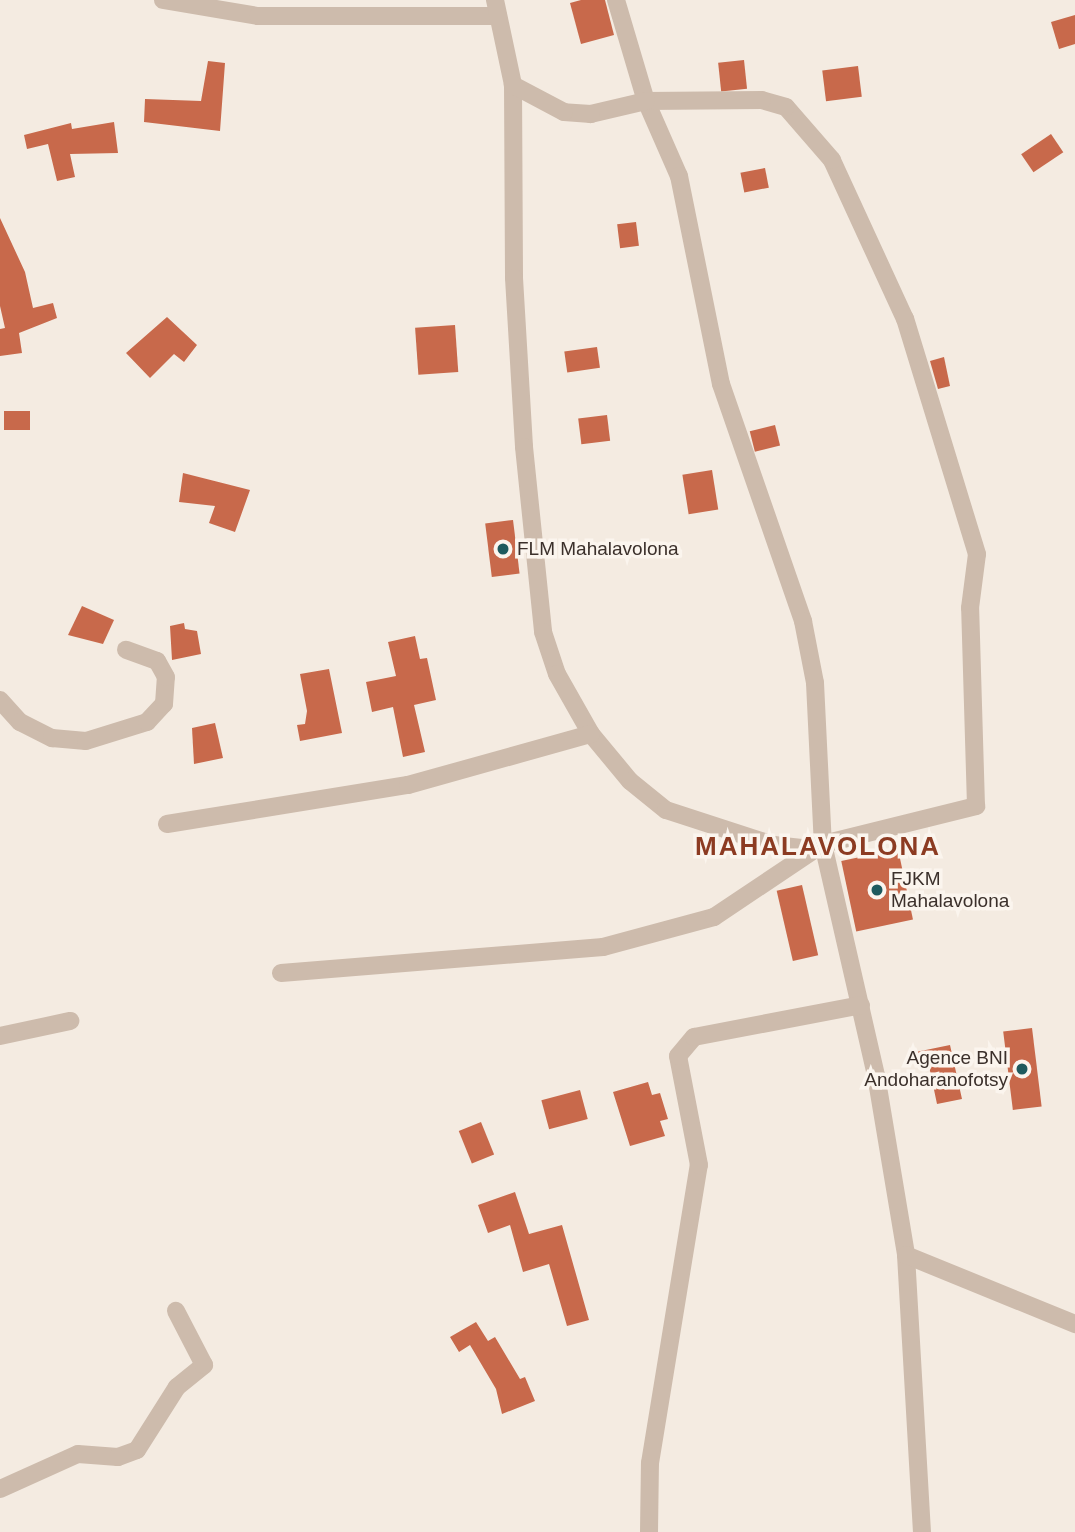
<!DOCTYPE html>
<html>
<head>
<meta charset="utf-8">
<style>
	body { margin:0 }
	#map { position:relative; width:1075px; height:1532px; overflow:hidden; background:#f4ebe1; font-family:Arial,sans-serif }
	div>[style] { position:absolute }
	.building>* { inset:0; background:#c8694b; transform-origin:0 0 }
	.minor>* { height:18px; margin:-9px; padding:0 9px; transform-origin:9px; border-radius:9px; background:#cdbbac }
	.dots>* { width:19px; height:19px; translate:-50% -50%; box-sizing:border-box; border:4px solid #fbf5ee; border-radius:50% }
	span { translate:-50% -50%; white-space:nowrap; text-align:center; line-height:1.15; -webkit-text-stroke:7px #fbf5ee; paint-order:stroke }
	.poi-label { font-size:19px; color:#3b302b }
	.left { translate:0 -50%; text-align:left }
	.right { translate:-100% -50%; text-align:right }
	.district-label { font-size:26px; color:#8c3b22; font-weight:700; letter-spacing:2px }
</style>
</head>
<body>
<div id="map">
	<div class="building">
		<div style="clip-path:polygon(581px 0,605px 0,614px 35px,581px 44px,570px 3px)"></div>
		<div style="clip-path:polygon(1075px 15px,1075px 44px,1059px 49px,1051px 22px)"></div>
		<div style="left:744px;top:60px;width:29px;height:26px;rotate:84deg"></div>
		<div style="clip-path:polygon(208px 61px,225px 63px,220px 131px,144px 122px,145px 99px,201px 101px)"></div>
		<div style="left:858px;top:66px;width:31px;height:36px;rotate:83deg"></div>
		<div style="clip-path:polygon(114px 122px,118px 153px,70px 154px,75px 177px,57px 181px,48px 144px,27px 149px,24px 135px,71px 123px,72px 129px)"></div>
		<div style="left:1051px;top:134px;width:22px;height:36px;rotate:56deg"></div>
		<div style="left:765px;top:168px;width:20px;height:25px;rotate:79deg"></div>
		<div style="clip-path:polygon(0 218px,25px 272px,33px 308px,53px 303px,57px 318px,19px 333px,22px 353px,0 356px,0 329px,5px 328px,0 306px)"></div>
		<div style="left:636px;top:222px;width:24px;height:19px;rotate:83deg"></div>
		<div style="clip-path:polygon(167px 317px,197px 345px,184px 362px,174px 354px,150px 378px,126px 353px)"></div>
		<div style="left:455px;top:325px;width:47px;height:40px;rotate:86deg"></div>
		<div style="left:597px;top:347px;width:21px;height:33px;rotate:82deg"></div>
		<div style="clip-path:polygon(944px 357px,950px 386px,938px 389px,930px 361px)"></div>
		<div style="left:4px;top:411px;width:26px;height:19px"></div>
		<div style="left:607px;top:415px;width:26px;height:29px;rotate:83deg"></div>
		<div style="left:775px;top:425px;width:21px;height:26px;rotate:76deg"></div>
		<div style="left:712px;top:470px;width:40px;height:30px;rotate:81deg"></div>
		<div style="clip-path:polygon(183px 473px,250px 490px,235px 532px,209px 523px,215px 506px,179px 502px)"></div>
		<div style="left:513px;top:520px;width:54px;height:28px;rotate:83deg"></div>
		<div style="clip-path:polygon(82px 606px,114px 620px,103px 644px,68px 635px)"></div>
		<div style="clip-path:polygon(184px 623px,185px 629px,197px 631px,201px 654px,172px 660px,170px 626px)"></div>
		<div style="clip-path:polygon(415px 636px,420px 659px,427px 658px,436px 700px,414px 705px,425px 752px,403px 757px,393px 707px,372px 712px,366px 682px,396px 676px,388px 642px)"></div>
		<div style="clip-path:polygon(329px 669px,342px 733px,300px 741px,297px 725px,305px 724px,307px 711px,300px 674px)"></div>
		<div style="clip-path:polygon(215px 723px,223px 758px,194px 764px,192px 728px)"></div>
		<div style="left:898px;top:849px;width:72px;height:58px;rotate:78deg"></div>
		<div style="left:802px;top:885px;width:72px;height:26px;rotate:77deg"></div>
		<div style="left:1032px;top:1028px;width:79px;height:29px;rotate:83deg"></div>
		<div style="clip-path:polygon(950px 1045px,962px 1099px,937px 1104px,929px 1066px,919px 1068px,916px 1052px)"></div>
		<div style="clip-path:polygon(648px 1082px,652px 1095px,660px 1093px,668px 1119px,660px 1121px,665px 1136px,630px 1146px,613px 1092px)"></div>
		<div style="left:580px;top:1090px;width:30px;height:40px;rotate:75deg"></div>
		<div style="left:481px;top:1122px;width:35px;height:24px;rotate:68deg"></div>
		<div style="clip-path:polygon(515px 1192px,529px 1234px,562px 1225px,589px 1320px,567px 1326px,549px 1264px,523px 1272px,510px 1225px,488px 1233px,478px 1205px)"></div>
		<div style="clip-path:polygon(476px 1322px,488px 1341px,495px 1337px,520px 1379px,525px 1377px,535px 1401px,502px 1414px,496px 1389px,470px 1345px,459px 1352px,450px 1337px)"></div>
	</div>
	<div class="minor">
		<div style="left:163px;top:0;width:96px;rotate:9.6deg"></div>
		<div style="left:258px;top:16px;width:240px"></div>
		<div style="left:495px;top:0;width:87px;rotate:78deg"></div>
		<div style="left:513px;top:85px;width:193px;rotate:89.7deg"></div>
		<div style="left:514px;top:278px;width:169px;rotate:86.6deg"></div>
		<div style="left:524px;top:447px;width:186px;rotate:84.1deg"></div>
		<div style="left:543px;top:632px;width:44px;rotate:71.6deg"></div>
		<div style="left:557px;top:674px;width:69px;rotate:60.5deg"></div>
		<div style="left:591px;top:734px;width:61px;rotate:50.3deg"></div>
		<div style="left:630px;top:781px;width:46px;rotate:38.9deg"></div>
		<div style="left:666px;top:810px;width:114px;rotate:18deg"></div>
		<div style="left:774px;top:845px;width:37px;rotate:6deg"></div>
		<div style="left:616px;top:0;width:105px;rotate:73.5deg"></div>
		<div style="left:646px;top:101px;width:82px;rotate:66.3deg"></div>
		<div style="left:679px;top:176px;width:212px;rotate:78.6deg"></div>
		<div style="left:721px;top:384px;width:251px;rotate:70.9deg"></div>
		<div style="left:803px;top:621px;width:63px;rotate:79deg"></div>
		<div style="left:815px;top:683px;width:161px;rotate:87.2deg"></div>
		<div style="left:823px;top:844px;width:237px;rotate:77.1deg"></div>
		<div style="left:876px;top:1075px;width:182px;rotate:80.5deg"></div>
		<div style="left:906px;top:1255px;width:277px;rotate:86.7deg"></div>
		<div style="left:0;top:700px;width:30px;rotate:48deg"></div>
		<div style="left:20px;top:722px;width:36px;rotate:27deg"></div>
		<div style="left:52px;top:738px;width:34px;rotate:5deg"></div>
		<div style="left:86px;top:741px;width:64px;rotate:-17.3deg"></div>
		<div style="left:147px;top:722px;width:25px;rotate:-47deg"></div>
		<div style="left:164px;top:704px;width:27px;rotate:-86deg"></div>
		<div style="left:166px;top:677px;width:18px;rotate:-119deg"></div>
		<div style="left:157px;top:661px;width:33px;rotate:-160deg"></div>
		<div style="left:167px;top:824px;width:244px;rotate:-9.2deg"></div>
		<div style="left:408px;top:785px;width:190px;rotate:-15.6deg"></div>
		<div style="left:281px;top:973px;width:323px;rotate:-4.6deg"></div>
		<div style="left:603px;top:947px;width:115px;rotate:-15.1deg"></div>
		<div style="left:714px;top:917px;width:131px;rotate:-33.8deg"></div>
		<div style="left:823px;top:844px;width:158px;rotate:-13.9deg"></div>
		<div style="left:976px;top:806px;width:198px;rotate:-91.7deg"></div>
		<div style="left:970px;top:608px;width:54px;rotate:-82.6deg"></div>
		<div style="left:977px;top:554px;width:246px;rotate:-107deg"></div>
		<div style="left:905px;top:319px;width:175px;rotate:-114.7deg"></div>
		<div style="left:832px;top:160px;width:70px;rotate:-131deg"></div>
		<div style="left:786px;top:107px;width:25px;rotate:-164deg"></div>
		<div style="left:762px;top:100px;width:116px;rotate:179.5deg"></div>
		<div style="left:646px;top:101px;width:57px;rotate:166.7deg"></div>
		<div style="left:591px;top:114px;width:27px;rotate:-176deg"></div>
		<div style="left:564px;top:112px;width:58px;rotate:-152.1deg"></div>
		<div style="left:0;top:1036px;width:72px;rotate:-12.1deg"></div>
		<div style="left:906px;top:1255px;width:183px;rotate:22.2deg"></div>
		<div style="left:0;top:1489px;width:85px;rotate:-24.2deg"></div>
		<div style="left:78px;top:1454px;width:40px;rotate:4.3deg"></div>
		<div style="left:118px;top:1457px;width:20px;rotate:-20deg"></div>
		<div style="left:137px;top:1450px;width:75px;rotate:-57.6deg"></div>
		<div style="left:177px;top:1387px;width:35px;rotate:-39deg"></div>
		<div style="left:204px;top:1365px;width:61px;rotate:-117.4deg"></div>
		<div style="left:649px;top:1532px;width:69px;rotate:-89.2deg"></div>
		<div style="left:650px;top:1463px;width:302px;rotate:-80.7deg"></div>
		<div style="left:699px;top:1165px;width:111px;rotate:-100.9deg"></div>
		<div style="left:678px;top:1056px;width:25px;rotate:-50deg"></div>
		<div style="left:694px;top:1037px;width:170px;rotate:-10.8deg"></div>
	</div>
	<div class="dots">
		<div style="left:503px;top:549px;background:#1f5a5e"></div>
		<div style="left:877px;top:890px;background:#1f5a5e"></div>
		<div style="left:1022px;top:1069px;background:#1f5a5e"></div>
	</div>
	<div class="poi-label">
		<span class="left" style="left:517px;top:549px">FLM Mahalavolona</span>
		<span class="left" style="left:891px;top:890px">FJKM<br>Mahalavolona</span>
		<span class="right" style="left:1008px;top:1069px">Agence BNI<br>Andoharanofotsy</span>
	</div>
	<div class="district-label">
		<span style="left:818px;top:847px">MAHALAVOLONA</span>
	</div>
</div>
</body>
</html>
